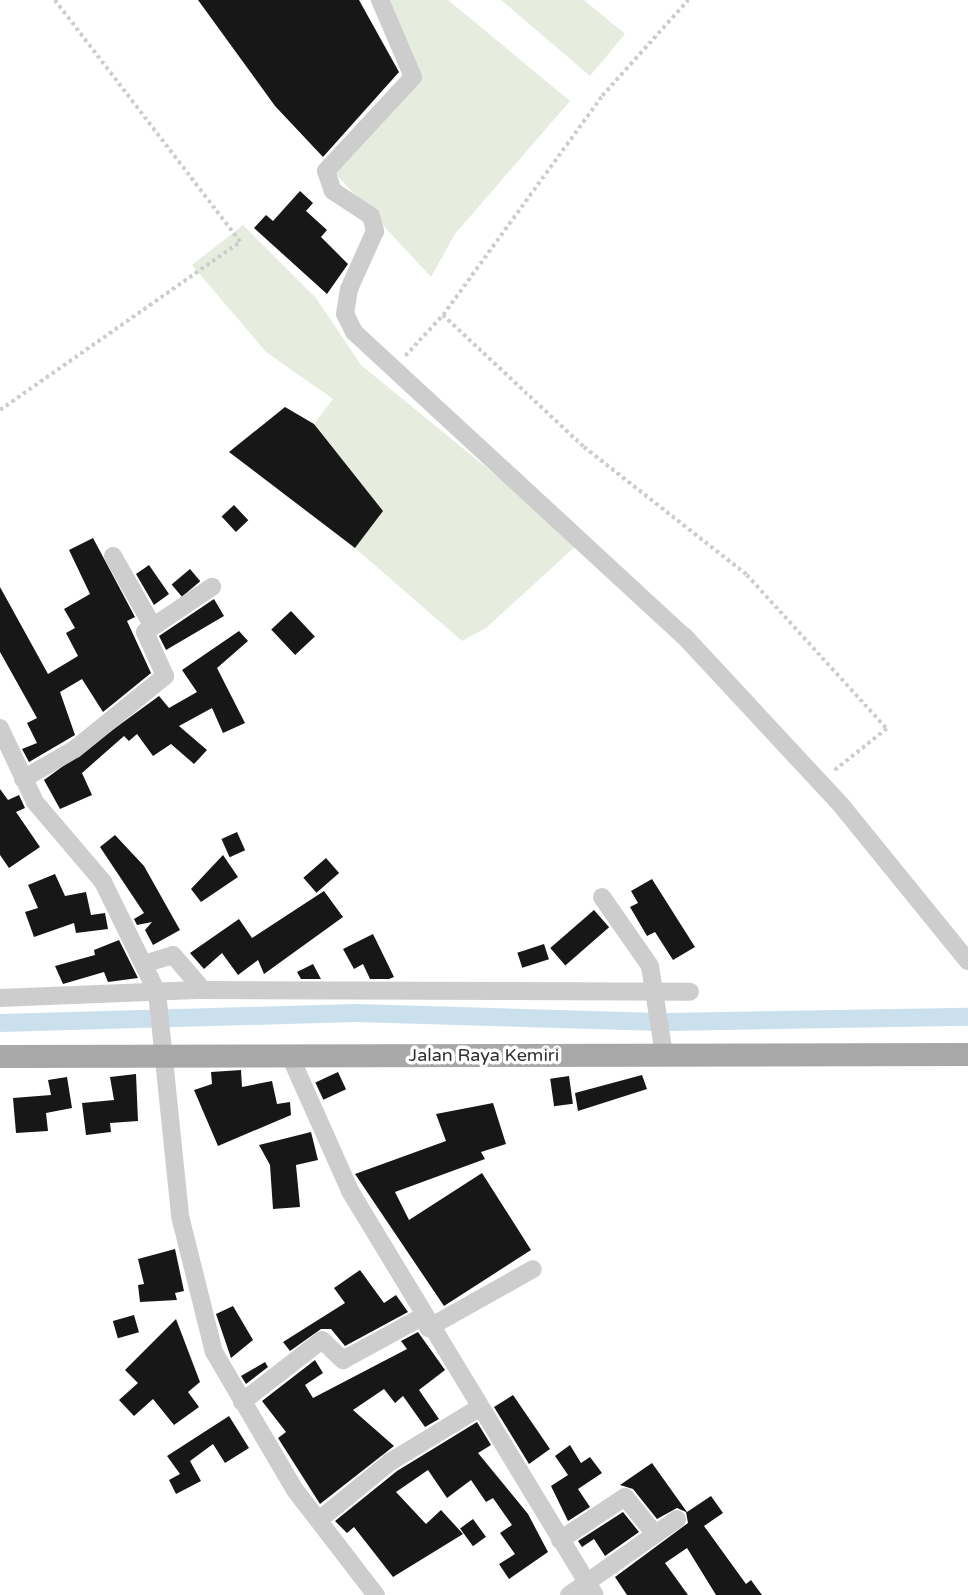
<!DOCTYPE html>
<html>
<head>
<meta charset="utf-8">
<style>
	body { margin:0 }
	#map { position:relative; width:968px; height:1595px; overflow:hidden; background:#fff; font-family:"Varela Round",sans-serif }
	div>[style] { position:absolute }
	.green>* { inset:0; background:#e7edde }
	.canal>* { height:18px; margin:-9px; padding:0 9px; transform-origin:9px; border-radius:9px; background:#cbe0ed }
	.building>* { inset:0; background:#171717; transform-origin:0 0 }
	.path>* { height:3.5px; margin-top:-1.75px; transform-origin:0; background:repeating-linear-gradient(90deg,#cdcdcd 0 3.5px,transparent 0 7px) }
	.minor>* { height:18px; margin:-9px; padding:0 9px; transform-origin:9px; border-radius:9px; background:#cdcdcd }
	.major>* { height:23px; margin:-11.5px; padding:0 11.5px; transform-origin:11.5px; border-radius:11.5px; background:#a8a8a8 }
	span { translate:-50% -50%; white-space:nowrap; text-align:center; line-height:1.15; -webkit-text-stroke:7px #fff; paint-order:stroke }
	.street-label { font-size:18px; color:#303030 }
</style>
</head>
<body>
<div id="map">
	<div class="green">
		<div style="clip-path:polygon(385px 0,448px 0,570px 101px,455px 234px,431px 277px,331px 169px,420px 75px)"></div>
		<div style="clip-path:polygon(501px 0,584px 0,625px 34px,590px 76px)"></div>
		<div style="clip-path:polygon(243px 225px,316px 298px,361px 365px,579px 543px,486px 628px,462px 641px,355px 548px,314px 424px,333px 399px,266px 352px,192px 265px)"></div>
	</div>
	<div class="canal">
		<div style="left:0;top:1023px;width:355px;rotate:-1.6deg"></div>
		<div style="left:355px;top:1013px;width:312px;rotate:1.7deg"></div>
		<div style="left:667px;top:1022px;width:301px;rotate:-1deg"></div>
	</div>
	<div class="building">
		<div style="clip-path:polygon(198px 0,359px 0,399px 72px,323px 157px,275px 106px)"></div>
		<div style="clip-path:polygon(300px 191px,313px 203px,306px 211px,327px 230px,321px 237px,348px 264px,327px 294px,254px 228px,266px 215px,273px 221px)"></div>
		<div style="clip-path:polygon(285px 407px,314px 424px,383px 511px,355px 548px,229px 452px)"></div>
		<div style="left:234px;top:505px;width:21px;height:17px;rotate:47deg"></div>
		<div style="clip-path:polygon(93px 538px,135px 617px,127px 621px,151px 673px,103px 712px,82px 679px,60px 692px,75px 735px,29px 762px,22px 749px,37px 743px,27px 723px,37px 718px,0 652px,0 587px,48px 674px,78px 656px,66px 633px,75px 628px,64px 609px,90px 594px,69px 550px)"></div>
		<div style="clip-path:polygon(149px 565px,169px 594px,154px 605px,136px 574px)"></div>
		<div style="left:190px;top:569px;width:16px;height:24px;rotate:50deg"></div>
		<div style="clip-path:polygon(214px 599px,224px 616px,166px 650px,159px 636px)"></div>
		<div style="left:291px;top:611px;width:35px;height:27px;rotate:47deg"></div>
		<div style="clip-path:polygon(239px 631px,248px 641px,217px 668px,245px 723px,223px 733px,212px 708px,179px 726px,207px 750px,194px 764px,171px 744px,153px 756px,137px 734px,129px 741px,124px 736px,82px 773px,92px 795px,60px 809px,44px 780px,159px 696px,169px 708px,197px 692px,182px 670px)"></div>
		<div style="clip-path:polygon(0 789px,8px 800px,19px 795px,25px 808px,16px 812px,40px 847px,9px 868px,0 855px)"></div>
		<div style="left:237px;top:832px;width:20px;height:17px;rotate:66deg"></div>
		<div style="clip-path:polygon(115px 835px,144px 866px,180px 930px,153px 945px,145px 930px,152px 922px,137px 925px,134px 919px,144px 913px,100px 847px)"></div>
		<div style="clip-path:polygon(223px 855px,238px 877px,201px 902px,191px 889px)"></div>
		<div style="left:326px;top:858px;width:20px;height:30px;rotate:49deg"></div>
		<div style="clip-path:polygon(55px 874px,65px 896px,86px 892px,91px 915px,105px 913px,108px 929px,76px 933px,74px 923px,34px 937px,25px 912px,38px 908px,28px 885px)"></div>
		<div style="clip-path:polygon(652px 879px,695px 947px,673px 960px,655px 932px,647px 936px,630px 907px,638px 903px,631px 891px)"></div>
		<div style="clip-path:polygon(324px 891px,343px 917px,264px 974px,258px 960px,238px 975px,222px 953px,204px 969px,190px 953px,239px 919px,252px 938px)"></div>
		<div style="left:594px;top:910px;width:23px;height:58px;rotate:49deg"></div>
		<div style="clip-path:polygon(373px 934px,394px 977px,389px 979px,370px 979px,363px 964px,354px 969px,343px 949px)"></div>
		<div style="clip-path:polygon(119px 940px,138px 978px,108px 982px,104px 972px,63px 984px,55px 966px,95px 955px,94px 950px)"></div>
		<div style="left:544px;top:944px;width:16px;height:28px;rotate:72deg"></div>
		<div style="clip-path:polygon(313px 964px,321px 979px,301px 979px,297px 972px)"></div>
		<div style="clip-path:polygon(241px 1070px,242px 1087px,272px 1081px,277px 1104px,290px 1102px,291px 1115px,218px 1146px,194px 1090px,212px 1084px,211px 1072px)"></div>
		<div style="left:338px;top:1072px;width:19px;height:25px;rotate:65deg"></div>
		<div style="clip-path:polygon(136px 1074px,138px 1121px,110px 1123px,111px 1132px,86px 1135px,82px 1103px,114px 1100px,110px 1077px)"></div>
		<div style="clip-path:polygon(642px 1075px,647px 1089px,578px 1111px,575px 1093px)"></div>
		<div style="left:569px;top:1076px;width:28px;height:19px;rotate:82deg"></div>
		<div style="clip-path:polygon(67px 1077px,72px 1108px,46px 1113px,48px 1131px,16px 1133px,13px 1098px,51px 1095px,48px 1080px)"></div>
		<div style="clip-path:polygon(493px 1103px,506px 1144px,481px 1152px,485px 1159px,395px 1192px,409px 1220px,482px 1173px,531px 1250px,444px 1306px,355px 1174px,446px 1141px,436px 1114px)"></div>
		<div style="clip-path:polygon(311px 1132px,318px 1160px,296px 1165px,300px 1207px,273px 1209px,270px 1165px,259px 1145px)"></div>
		<div style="clip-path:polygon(175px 1249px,184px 1291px,175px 1293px,177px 1300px,140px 1302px,138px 1285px,144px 1284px,138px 1259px)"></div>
		<div style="clip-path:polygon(360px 1270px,384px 1303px,396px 1295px,408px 1312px,345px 1346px,331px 1329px,321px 1329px,290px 1351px,283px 1342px,345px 1303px,334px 1288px)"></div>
		<div style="clip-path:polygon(233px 1306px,253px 1340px,231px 1358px,216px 1314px)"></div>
		<div style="left:134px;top:1315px;width:18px;height:22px;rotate:74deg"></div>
		<div style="clip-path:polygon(176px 1319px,200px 1382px,188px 1392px,199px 1407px,174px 1425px,153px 1399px,134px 1416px,119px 1400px,138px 1383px,125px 1370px)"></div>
		<div style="clip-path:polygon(418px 1332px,445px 1370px,419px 1390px,439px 1419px,425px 1427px,403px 1396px,395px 1403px,384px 1389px,353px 1410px,394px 1446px,320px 1504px,278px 1438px,286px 1432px,262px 1401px,315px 1360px,323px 1373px,305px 1385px,313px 1398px,407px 1349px,401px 1341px)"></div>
		<div style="clip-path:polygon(265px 1362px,268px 1367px,246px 1384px,241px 1376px)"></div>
		<div style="clip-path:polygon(513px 1395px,550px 1449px,529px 1464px,494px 1407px)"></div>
		<div style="clip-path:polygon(229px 1416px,249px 1448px,225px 1463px,213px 1444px,190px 1461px,201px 1481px,176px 1494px,169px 1480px,180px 1474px,167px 1456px)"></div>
		<div style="clip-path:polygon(477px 1422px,491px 1445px,478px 1453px,528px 1514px,548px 1552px,509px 1579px,499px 1564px,515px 1554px,500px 1533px,512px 1525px,493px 1498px,486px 1502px,471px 1480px,447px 1498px,428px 1470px,396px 1492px,426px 1524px,441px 1510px,463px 1534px,393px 1577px,354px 1527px,347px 1533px,335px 1521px,397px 1471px)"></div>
		<div style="clip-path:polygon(570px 1445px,581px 1463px,590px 1457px,602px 1473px,578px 1489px,590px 1507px,568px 1521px,551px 1486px,568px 1475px,555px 1456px)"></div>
		<div style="clip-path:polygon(652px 1463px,687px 1512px,711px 1496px,723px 1513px,704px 1526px,746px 1584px,751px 1580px,762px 1595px,716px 1595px,687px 1548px,665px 1563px,688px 1595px,627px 1595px,615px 1577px,688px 1523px,686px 1512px,677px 1508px,657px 1519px,633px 1489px,620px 1485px)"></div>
		<div style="clip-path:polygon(623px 1512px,639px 1532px,605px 1556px,594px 1539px,582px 1547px,578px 1541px)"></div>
		<div style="left:473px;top:1519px;width:22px;height:16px;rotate:54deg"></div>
	</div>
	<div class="path">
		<div style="left:443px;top:315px;width:271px;rotate:-54deg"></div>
		<div style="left:602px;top:96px;width:129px;rotate:-48.1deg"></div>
		<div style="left:405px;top:356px;width:56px;rotate:-47.2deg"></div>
		<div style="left:443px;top:315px;width:193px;rotate:43.1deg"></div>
		<div style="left:584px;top:447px;width:207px;rotate:38.1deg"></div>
		<div style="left:747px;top:575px;width:208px;rotate:47.7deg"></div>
		<div style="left:887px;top:729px;width:69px;rotate:141.5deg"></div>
		<div style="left:0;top:410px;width:293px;rotate:-35deg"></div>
		<div style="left:240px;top:242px;width:305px;rotate:-127.5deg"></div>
	</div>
	<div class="minor">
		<div style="left:380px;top:0;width:84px;rotate:66.8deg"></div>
		<div style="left:413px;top:77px;width:128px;rotate:132.8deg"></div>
		<div style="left:326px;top:171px;width:21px;rotate:71deg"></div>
		<div style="left:333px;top:191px;width:45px;rotate:33.3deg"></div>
		<div style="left:371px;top:216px;width:16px;rotate:75deg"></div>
		<div style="left:375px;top:231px;width:64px;rotate:114.1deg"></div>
		<div style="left:349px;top:289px;width:25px;rotate:99deg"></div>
		<div style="left:345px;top:314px;width:20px;rotate:63deg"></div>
		<div style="left:354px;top:332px;width:449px;rotate:42.7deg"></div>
		<div style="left:684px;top:636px;width:231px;rotate:47.1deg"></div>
		<div style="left:841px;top:805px;width:201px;rotate:50.9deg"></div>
		<div style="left:113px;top:556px;width:79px;rotate:60.5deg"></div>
		<div style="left:0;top:728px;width:82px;rotate:64.7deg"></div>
		<div style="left:35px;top:802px;width:105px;rotate:49.6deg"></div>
		<div style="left:103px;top:882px;width:123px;rotate:63.9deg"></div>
		<div style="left:157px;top:992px;width:225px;rotate:84.1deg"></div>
		<div style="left:180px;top:1216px;width:140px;rotate:76deg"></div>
		<div style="left:214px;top:1352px;width:160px;rotate:59.6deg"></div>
		<div style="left:295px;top:1490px;width:133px;rotate:52.4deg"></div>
		<div style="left:23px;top:779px;width:60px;rotate:-30deg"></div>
		<div style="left:75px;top:749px;width:116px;rotate:-39deg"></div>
		<div style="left:165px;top:676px;width:48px;rotate:-114.4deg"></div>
		<div style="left:145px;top:632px;width:81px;rotate:-33.9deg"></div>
		<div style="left:602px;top:897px;width:84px;rotate:55.2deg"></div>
		<div style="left:650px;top:966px;width:89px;rotate:81deg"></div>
		<div style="left:147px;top:963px;width:27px;rotate:-17deg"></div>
		<div style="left:173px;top:955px;width:46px;rotate:49.4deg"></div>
		<div style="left:0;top:998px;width:203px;rotate:-2.3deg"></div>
		<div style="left:203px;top:990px;width:487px;rotate:0.2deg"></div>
		<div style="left:290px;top:1056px;width:148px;rotate:66deg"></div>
		<div style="left:350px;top:1191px;width:472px;rotate:58.8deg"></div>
		<div style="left:428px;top:1328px;width:120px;rotate:-29.3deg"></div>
		<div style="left:242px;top:1402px;width:101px;rotate:-37.8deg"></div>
		<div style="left:322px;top:1340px;width:29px;rotate:44deg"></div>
		<div style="left:343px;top:1360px;width:90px;rotate:-28.6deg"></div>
		<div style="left:319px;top:1520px;width:92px;rotate:-39.2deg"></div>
		<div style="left:390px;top:1462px;width:102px;rotate:-31.3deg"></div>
		<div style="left:560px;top:1540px;width:78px;rotate:-33.5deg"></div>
		<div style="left:625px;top:1497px;width:48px;rotate:51deg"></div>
		<div style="left:569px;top:1595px;width:132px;rotate:-35.1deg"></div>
	</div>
	<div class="major">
		<div style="left:0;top:1056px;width:968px;rotate:-0.12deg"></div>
	</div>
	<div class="street-label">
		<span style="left:484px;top:1055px">Jalan Raya Kemiri</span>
	</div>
</div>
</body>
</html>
